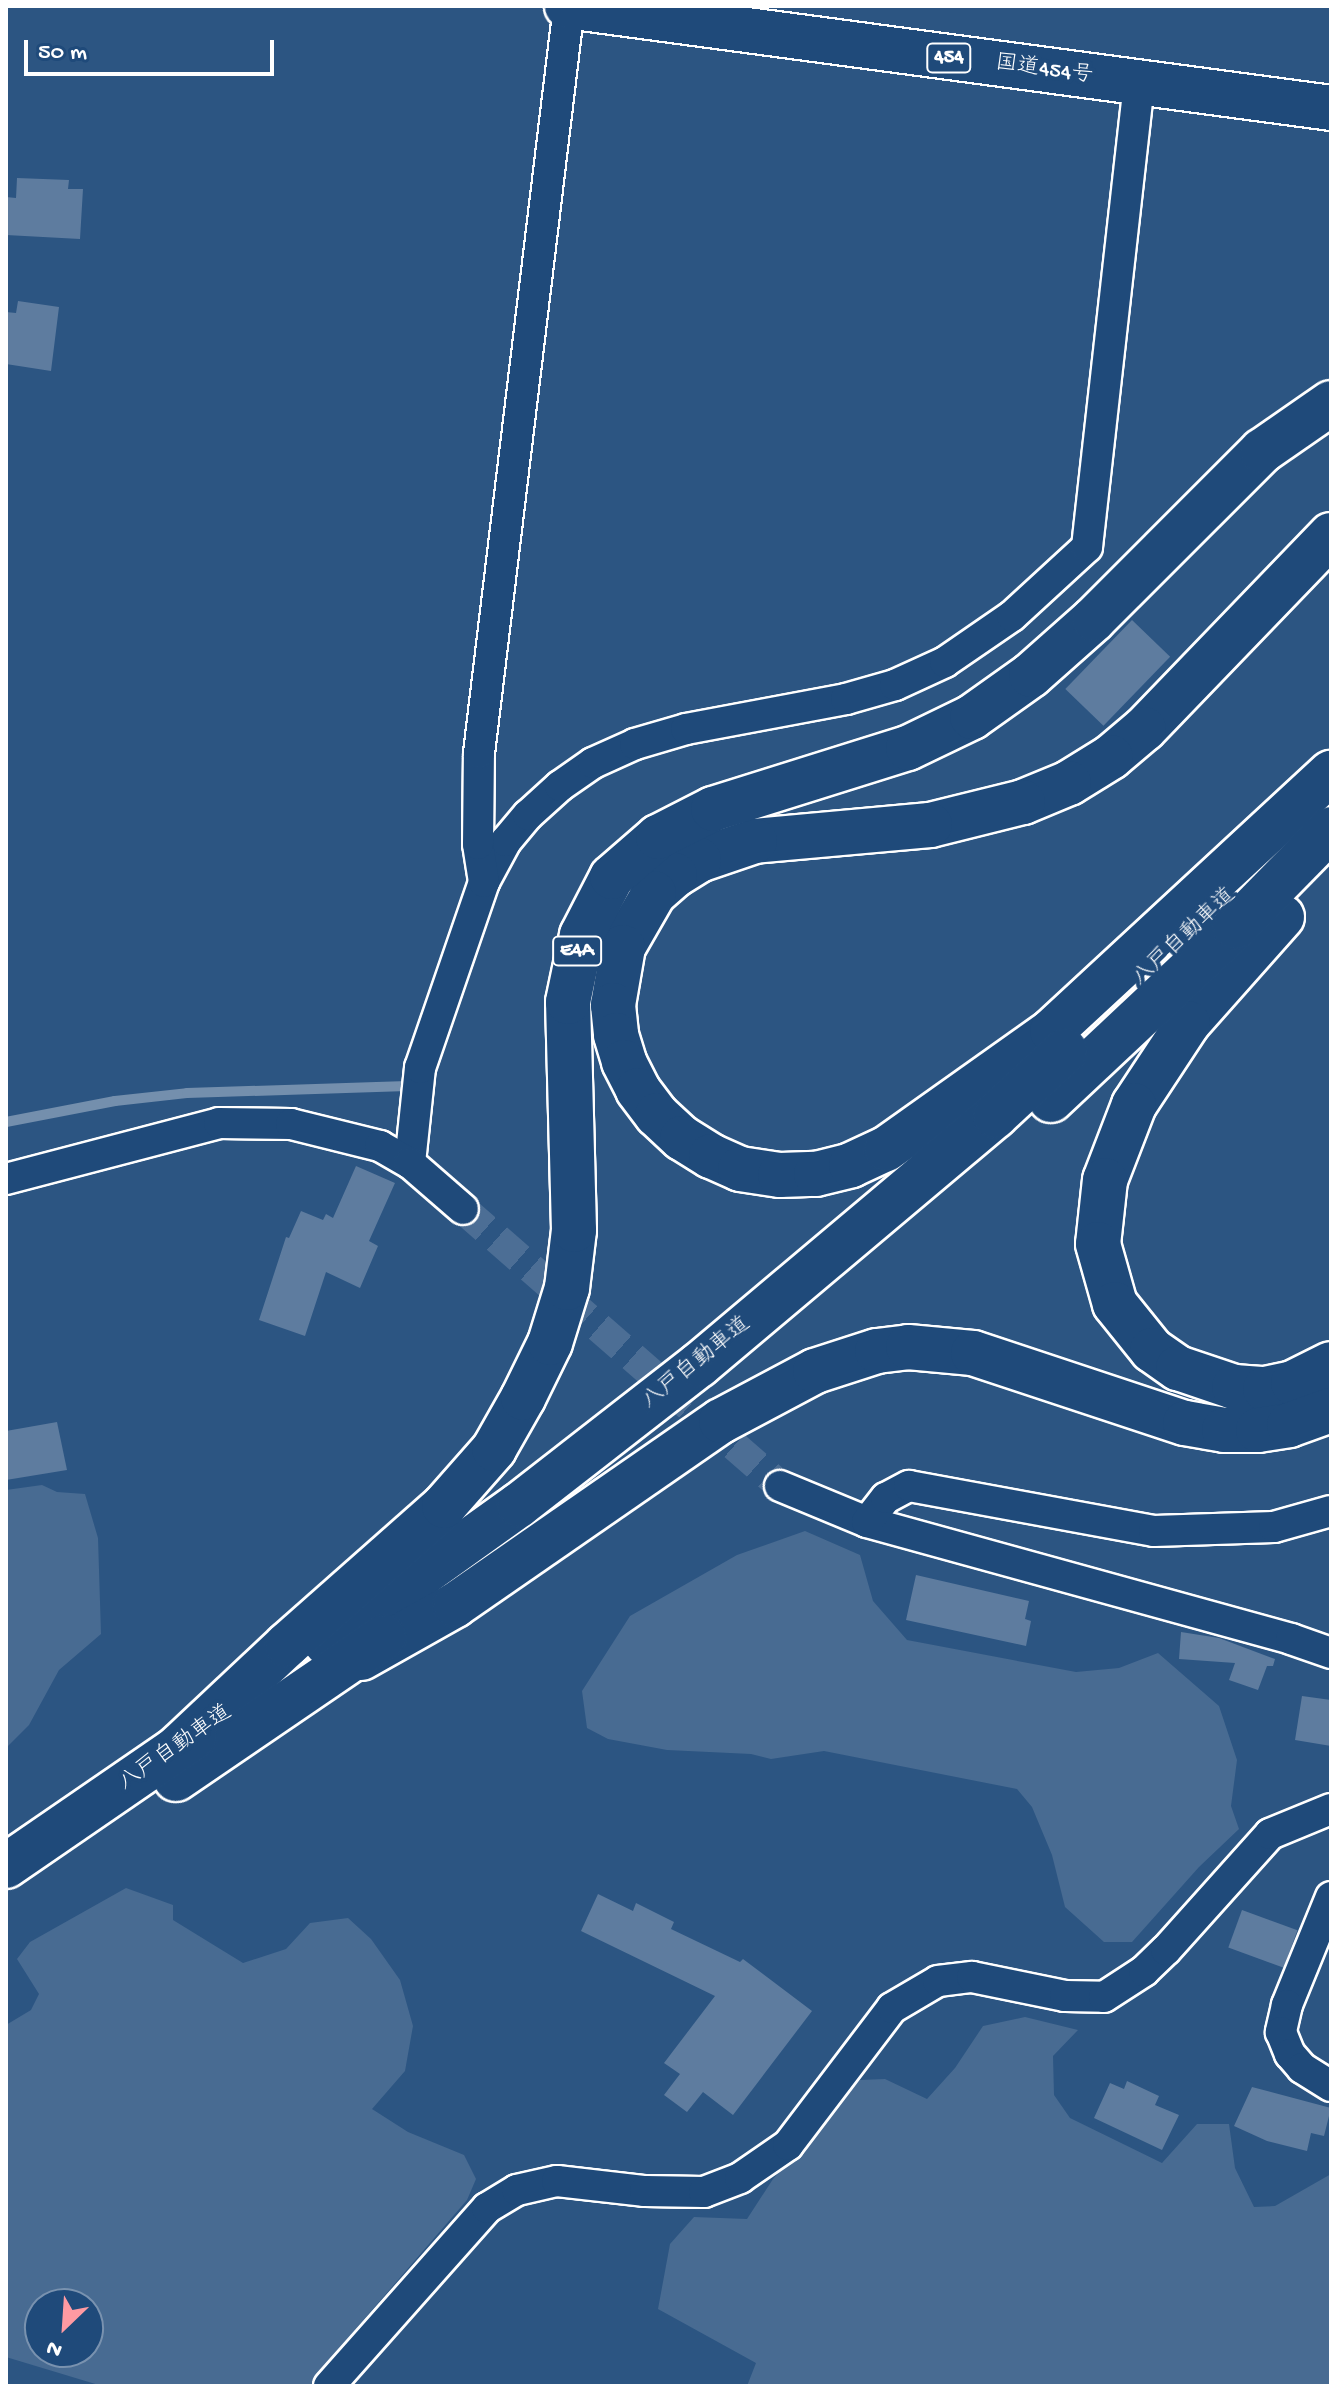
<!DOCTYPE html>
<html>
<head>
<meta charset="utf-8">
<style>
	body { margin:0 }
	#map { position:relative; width:1337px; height:2392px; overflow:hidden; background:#2c5582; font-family:"Gochi Hand","Klee One",sans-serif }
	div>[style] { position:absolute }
	.green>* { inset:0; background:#486b92 }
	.stream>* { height:10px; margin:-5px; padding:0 5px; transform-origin:5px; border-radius:5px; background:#748fad }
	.building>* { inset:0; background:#5e7c9f; transform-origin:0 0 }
	.street-tunnel>* { height:30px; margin-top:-15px; transform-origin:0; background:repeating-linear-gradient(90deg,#4c6e95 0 30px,transparent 0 45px) }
	.roads { filter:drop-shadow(2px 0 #fff) drop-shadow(-2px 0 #fff) drop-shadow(0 2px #fff) drop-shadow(0 -2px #fff) }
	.street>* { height:30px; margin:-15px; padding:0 15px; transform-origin:15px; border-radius:15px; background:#1f4a7a }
	.highway>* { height:44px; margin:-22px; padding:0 22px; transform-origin:22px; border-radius:22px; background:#1f4a7a }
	span { translate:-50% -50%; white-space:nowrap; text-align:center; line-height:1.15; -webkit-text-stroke:8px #1f4a7a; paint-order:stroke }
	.shield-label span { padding:2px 6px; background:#1f4a7a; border:2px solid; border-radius:6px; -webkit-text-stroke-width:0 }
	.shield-label { font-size:20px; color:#fff; font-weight:700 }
	.street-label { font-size:22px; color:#fff }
	.frame { position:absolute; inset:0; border:8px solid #fff; pointer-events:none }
	.north { position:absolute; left:24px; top:2288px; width:80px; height:80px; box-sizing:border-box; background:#1f4a7a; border:2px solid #7992af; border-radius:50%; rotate:205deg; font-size:22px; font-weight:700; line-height:32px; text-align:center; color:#fff }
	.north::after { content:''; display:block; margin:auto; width:28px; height:36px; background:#ff9aa2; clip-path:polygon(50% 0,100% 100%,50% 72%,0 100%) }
	.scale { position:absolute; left:24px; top:40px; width:250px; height:36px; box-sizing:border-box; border:4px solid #fff; border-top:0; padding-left:10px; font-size:24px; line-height:28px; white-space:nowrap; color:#fff; -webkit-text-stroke:6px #1f4a7a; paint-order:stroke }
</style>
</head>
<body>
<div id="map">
	<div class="green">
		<div style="clip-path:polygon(42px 1485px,57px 1492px,85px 1494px,98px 1538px,101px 1634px,59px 1670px,29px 1725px,6px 1748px,6px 1490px)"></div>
		<div style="clip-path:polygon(805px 1531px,860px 1555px,873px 1601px,907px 1640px,1076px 1672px,1119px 1668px,1158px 1653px,1219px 1706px,1237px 1760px,1231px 1806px,1239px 1829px,1199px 1867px,1132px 1942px,1104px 1942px,1065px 1907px,1052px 1855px,1032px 1807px,1017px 1789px,824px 1751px,771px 1759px,751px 1754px,667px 1750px,608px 1739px,587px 1728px,582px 1691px,630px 1616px,737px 1555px)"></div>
		<div style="clip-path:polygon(evenodd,126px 1888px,173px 1905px,173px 1920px,243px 1963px,286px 1949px,310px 1923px,348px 1918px,371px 1939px,400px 1980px,413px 2026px,405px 2071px,372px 2109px,408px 2132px,464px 2155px,476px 2179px,467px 2200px,334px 2354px,311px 2386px,102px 2386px,6px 2357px,6px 2025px,31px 2010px,39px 1994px,17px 1959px,30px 1942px,126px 1888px,40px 2304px,88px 2304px,88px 2352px,40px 2352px,40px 2304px)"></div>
		<div style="clip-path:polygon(1025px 2017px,1078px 2030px,1053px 2056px,1054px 2095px,1070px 2118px,1162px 2163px,1197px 2124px,1229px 2124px,1235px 2168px,1254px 2207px,1275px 2206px,1331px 2174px,1331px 2386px,747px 2386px,756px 2363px,658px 2309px,670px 2244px,694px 2217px,747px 2219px,773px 2179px,860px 2080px,885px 2079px,927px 2099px,955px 2068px,983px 2026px)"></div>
	</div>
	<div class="stream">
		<div style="left:6px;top:1122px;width:111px;rotate:-10.9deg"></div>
		<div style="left:115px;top:1101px;width:72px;rotate:-6.3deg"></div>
		<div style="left:187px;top:1093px;width:228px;rotate:-1.8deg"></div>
	</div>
	<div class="building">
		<div style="clip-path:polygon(17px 178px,69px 180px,68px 189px,83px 189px,80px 239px,6px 235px,6px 197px,16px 198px)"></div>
		<div style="clip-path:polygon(18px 301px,59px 307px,51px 371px,6px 364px,6px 312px,16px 313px)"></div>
		<div style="left:1132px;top:620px;width:53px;height:96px;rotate:44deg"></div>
		<div style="clip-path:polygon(356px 1166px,395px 1183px,369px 1241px,378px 1246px,360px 1288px,326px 1272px,305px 1336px,259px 1320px,286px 1237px,289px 1238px,301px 1211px,323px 1220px,326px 1214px,333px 1218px)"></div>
		<div style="clip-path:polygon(57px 1422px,67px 1470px,6px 1480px,6px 1431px)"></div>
		<div style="clip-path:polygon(916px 1575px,1029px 1601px,1025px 1619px,1031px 1621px,1026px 1646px,906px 1620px)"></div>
		<div style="clip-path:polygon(1181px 1632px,1219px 1638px,1275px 1659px,1273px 1666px,1267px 1666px,1258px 1690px,1229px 1680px,1235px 1663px,1179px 1659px)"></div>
		<div style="clip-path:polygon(1302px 1696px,1331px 1700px,1331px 1746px,1295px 1740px)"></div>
		<div style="clip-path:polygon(598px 1894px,633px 1911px,636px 1903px,674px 1922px,671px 1929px,740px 1962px,743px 1959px,812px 2011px,733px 2115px,703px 2092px,687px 2112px,664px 2095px,680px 2074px,664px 2063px,715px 1996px,581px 1931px)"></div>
		<div style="left:1242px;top:1910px;width:59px;height:40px;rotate:20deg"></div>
		<div style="clip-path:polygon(1127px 2081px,1159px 2096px,1155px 2105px,1179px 2115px,1162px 2150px,1094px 2118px,1110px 2083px,1124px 2089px)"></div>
		<div style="clip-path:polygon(1252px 2087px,1331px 2108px,1324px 2136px,1311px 2133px,1307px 2151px,1267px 2141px,1234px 2126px)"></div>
	</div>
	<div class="street-tunnel">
		<div style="left:463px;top:1209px;width:421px;rotate:41.1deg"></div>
	</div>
	<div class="roads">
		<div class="street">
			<div style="left:484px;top:882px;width:47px;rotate:-61.8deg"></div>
			<div style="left:506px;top:841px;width:34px;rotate:-50deg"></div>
			<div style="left:528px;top:815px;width:43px;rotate:-42.2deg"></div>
			<div style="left:560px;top:786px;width:40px;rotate:-34.9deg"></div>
			<div style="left:593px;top:763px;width:46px;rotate:-24.3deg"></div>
			<div style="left:635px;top:744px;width:53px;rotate:-16.4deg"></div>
			<div style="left:686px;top:729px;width:163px;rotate:-10.6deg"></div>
			<div style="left:846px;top:699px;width:51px;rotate:-15.9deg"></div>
			<div style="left:895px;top:685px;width:55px;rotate:-24.7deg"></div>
			<div style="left:945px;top:662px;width:81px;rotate:-34.5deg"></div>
			<div style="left:1012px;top:616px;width:102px;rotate:-42.6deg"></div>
			<div style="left:1087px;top:547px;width:466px;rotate:-83.6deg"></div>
			<div style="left:410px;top:1163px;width:96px;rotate:-84deg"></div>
			<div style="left:420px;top:1068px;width:197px;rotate:-71deg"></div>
			<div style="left:484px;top:882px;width:38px;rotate:-99deg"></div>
			<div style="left:478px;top:844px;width:91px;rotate:-89.4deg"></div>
			<div style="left:479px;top:753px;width:752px;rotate:-83.13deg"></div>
			<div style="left:6px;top:1179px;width:220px;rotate:-14.7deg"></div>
			<div style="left:219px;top:1123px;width:72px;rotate:0.8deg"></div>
			<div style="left:291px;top:1124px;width:92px;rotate:13.9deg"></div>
			<div style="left:380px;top:1146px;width:34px;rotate:30deg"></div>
			<div style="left:410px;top:1163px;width:70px;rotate:41deg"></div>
			<div style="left:780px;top:1486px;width:94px;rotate:22.5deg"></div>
			<div style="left:867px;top:1522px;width:440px;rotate:15.4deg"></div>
			<div style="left:1291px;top:1639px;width:42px;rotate:19.3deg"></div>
			<div style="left:867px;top:1522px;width:31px;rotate:-52deg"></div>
			<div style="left:886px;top:1498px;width:26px;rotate:-28deg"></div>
			<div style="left:909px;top:1486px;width:249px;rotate:10.4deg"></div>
			<div style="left:1154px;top:1531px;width:120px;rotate:-1.9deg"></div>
			<div style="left:1274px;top:1527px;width:59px;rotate:-15.7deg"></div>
			<div style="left:1331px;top:1897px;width:117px;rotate:112.2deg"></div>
			<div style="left:1287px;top:2005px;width:28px;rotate:103deg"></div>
			<div style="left:1281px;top:2032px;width:24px;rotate:68deg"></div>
			<div style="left:1290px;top:2054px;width:18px;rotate:49deg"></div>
			<div style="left:1302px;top:2068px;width:34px;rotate:32deg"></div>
			<div style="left:329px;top:2386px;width:238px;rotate:-48.4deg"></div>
			<div style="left:487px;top:2208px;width:35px;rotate:-31deg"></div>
			<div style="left:517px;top:2190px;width:41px;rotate:-12.7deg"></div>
			<div style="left:557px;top:2181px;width:89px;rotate:6.5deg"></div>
			<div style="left:645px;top:2191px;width:59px;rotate:1deg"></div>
			<div style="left:704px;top:2192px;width:39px;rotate:-21deg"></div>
			<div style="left:740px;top:2178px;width:58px;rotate:-34.5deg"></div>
			<div style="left:788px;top:2145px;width:172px;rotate:-52.8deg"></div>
			<div style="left:892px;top:2008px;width:53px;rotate:-30.4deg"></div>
			<div style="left:938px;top:1981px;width:34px;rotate:-7deg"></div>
			<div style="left:972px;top:1977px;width:95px;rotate:11.5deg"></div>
			<div style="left:1065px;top:1996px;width:39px;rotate:1deg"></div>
			<div style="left:1104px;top:1997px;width:48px;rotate:-33deg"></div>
			<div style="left:1144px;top:1971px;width:30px;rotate:-44deg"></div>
			<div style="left:1166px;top:1950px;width:156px;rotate:-48.1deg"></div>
			<div style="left:1270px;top:1834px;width:66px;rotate:-22.3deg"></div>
		</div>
		<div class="highway">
			<div style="left:567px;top:6px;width:771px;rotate:7.6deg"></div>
			<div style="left:1331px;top:535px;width:269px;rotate:133.9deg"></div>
			<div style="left:1144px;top:729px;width:43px;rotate:139.7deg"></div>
			<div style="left:1111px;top:757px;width:49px;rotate:148.2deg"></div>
			<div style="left:1069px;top:783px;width:50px;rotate:157.6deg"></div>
			<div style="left:1023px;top:802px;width:96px;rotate:166.1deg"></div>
			<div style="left:930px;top:825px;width:176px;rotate:174.8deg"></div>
			<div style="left:755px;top:841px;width:59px;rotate:161.3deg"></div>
			<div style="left:699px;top:860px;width:28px;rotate:148deg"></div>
			<div style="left:675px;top:875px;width:28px;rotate:139deg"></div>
			<div style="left:654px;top:893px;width:62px;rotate:119.9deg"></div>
			<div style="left:623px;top:947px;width:59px;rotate:99.8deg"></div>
			<div style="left:613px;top:1005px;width:30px;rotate:84deg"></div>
			<div style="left:616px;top:1035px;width:28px;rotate:73deg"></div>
			<div style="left:624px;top:1062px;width:31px;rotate:63deg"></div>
			<div style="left:638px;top:1090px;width:31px;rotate:53deg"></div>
			<div style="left:657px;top:1115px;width:34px;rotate:43deg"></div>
			<div style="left:682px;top:1138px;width:34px;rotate:32deg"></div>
			<div style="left:711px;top:1156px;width:32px;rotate:24deg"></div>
			<div style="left:740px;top:1169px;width:40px;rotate:8.5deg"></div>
			<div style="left:780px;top:1175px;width:36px;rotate:-2deg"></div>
			<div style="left:816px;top:1174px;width:36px;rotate:-14deg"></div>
			<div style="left:851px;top:1165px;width:38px;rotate:-25deg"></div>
			<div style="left:886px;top:1149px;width:204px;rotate:-35.4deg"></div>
			<div style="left:1052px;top:1031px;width:380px;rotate:-42.8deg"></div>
			<div style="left:1282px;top:917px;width:142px;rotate:131.6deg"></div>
			<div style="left:1188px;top:1023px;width:98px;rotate:123.4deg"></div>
			<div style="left:1134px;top:1105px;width:80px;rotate:111.1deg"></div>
			<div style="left:1105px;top:1180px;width:64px;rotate:96.2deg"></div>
			<div style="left:1098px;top:1244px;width:62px;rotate:74.2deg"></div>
			<div style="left:1115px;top:1304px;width:59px;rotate:51.2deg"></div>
			<div style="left:1152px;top:1350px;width:32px;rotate:35deg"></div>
			<div style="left:1178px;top:1368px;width:59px;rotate:18.7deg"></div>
			<div style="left:1234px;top:1387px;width:31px;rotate:4deg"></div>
			<div style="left:1265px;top:1389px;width:29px;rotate:-12deg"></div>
			<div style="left:1293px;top:1383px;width:42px;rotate:-26.6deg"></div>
			<div style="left:1051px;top:1100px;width:253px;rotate:-43.2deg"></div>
			<div style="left:1235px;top:927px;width:137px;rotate:-45.6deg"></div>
			<div style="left:326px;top:1643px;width:237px;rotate:-35.6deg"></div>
			<div style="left:519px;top:1505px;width:228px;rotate:-37.9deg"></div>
			<div style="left:699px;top:1365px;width:387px;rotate:-40.1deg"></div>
			<div style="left:995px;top:1116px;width:96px;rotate:-42.9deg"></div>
			<div style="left:361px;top:1658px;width:108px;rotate:-29.4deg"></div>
			<div style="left:455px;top:1605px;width:323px;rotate:-34.7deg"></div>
			<div style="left:721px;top:1421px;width:106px;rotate:-28deg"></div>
			<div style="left:815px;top:1371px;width:65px;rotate:-17.9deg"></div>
			<div style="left:877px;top:1351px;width:31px;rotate:-7deg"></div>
			<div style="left:908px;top:1347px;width:65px;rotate:5.3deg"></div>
			<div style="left:973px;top:1353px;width:223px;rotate:18.3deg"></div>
			<div style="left:1185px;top:1423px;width:40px;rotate:10deg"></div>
			<div style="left:1224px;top:1430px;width:34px"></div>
			<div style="left:1258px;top:1430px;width:31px;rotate:-9deg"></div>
			<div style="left:1289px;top:1425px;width:45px;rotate:-19.7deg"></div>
			<div style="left:172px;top:1753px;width:158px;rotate:-43.2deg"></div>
			<div style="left:287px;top:1645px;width:210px;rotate:-41.5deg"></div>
			<div style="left:444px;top:1506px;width:76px;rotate:-48.7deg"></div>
			<div style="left:494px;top:1449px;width:59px;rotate:-60.4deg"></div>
			<div style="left:523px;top:1398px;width:61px;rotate:-63.9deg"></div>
			<div style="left:550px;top:1343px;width:58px;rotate:-72.8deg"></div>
			<div style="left:567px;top:1288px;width:58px;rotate:-83.1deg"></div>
			<div style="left:574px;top:1230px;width:228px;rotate:-91.5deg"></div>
			<div style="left:568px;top:1002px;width:68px;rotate:-78.2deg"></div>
			<div style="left:582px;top:935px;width:65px;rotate:-62.7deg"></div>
			<div style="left:612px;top:877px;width:61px;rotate:-41deg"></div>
			<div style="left:658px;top:837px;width:62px;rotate:-27deg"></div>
			<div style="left:713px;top:809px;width:204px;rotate:-17.4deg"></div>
			<div style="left:908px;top:748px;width:71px;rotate:-25.8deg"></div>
			<div style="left:972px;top:717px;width:72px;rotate:-35.4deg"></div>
			<div style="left:1031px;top:675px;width:84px;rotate:-41.6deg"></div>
			<div style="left:1094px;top:619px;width:238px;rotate:-45deg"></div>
			<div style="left:1262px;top:451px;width:84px;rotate:-34.8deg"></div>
			<div style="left:176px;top:1779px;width:252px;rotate:-34.3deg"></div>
			<div style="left:6px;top:1866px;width:229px;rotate:-34.5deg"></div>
		</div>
	</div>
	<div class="shield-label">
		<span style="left:949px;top:58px">454</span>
		<span style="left:577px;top:951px">E4A</span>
	</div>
	<div class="street-label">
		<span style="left:1044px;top:71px;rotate:8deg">国道454号</span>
		<span style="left:1185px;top:938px;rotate:-43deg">八戸自動車道</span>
		<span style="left:697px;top:1364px;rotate:-39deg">八戸自動車道</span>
		<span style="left:176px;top:1749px;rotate:-35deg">八戸自動車道</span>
	</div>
	<div class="frame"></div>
	<div class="north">N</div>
	<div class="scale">50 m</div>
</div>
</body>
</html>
